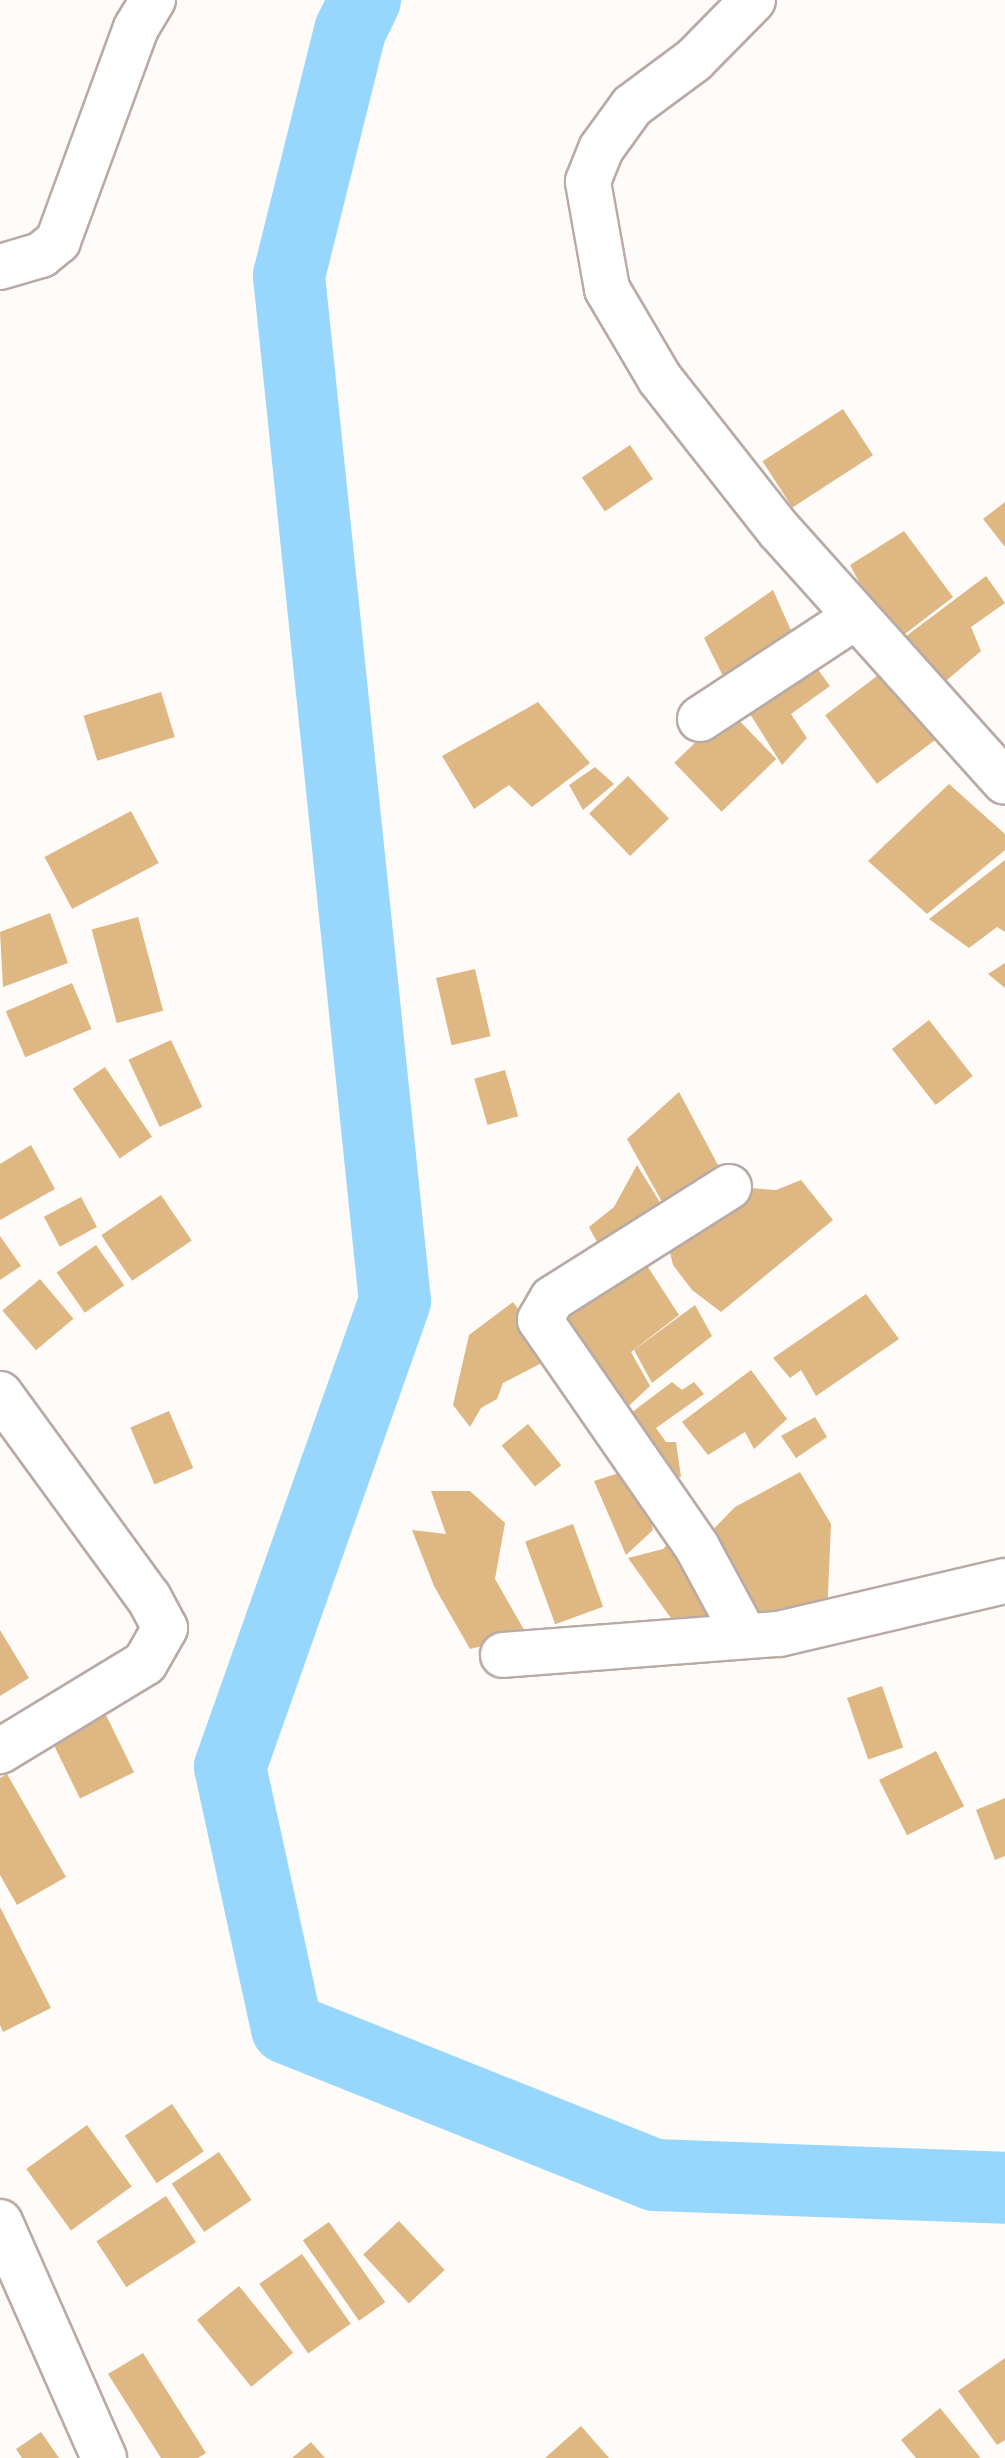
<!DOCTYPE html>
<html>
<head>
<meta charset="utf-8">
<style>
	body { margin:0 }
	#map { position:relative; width:1005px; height:2458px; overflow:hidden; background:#fefbf9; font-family:"Public Sans",sans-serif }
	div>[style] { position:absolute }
	.river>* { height:72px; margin:-36px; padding:0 36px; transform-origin:36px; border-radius:36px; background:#98d7fd }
	.building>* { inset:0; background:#dfb782; transform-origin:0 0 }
	.roads { filter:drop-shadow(2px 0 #b9aaa4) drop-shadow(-2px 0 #b9aaa4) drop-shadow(0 2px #b9aaa4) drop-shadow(0 -2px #b9aaa4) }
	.street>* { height:44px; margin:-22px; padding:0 22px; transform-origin:22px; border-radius:22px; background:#fff }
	span { translate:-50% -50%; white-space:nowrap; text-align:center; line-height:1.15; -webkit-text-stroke:8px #fefbf9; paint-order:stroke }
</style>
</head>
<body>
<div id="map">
	<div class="river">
		<div style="left:365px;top:0;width:34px;rotate:116deg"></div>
		<div style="left:350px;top:31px;width:252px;rotate:104deg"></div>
		<div style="left:289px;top:276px;width:1030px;rotate:84.1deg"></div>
		<div style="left:395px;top:1301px;width:494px;rotate:109.5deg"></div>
		<div style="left:230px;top:1767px;width:267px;rotate:77.7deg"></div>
		<div style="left:287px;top:2028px;width:396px;rotate:21.8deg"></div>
		<div style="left:655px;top:2175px;width:350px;rotate:2.1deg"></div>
	</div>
	<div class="building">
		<div style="left:843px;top:409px;width:55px;height:96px;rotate:57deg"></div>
		<div style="left:630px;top:445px;width:41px;height:58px;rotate:56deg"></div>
		<div style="clip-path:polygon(1005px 502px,1005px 547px,983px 519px)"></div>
		<div style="clip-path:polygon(904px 531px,953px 597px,892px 644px,850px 565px)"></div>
		<div style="clip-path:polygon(986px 576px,1005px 603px,971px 627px,981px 651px,933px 692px,893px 646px)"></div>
		<div style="clip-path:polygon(773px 590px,797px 644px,731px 692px,704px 638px)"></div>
		<div style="clip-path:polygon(805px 652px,830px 686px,791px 714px,807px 738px,782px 765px,742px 701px)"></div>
		<div style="left:885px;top:670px;width:86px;height:75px;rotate:53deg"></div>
		<div style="left:161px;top:692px;width:47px;height:81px;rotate:73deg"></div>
		<div style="clip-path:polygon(538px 702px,590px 763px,532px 807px,509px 785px,474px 809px,442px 756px)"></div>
		<div style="left:729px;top:710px;width:68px;height:76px;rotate:46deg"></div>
		<div style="clip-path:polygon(595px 767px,614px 784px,583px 810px,569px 785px)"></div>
		<div style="left:628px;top:776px;width:59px;height:54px;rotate:46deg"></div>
		<div style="clip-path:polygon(949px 784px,1005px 834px,1005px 850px,927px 914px,868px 861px)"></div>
		<div style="left:131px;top:811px;width:59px;height:98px;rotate:62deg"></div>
		<div style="clip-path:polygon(1005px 860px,1005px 932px,997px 927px,969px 948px,929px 919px)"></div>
		<div style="clip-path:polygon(50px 913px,68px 963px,3px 987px,0 932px)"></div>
		<div style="left:138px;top:917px;width:97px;height:48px;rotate:75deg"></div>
		<div style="clip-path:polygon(1005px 963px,1005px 988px,988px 974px)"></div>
		<div style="left:475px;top:969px;width:69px;height:40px;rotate:77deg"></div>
		<div style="left:72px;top:983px;width:50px;height:72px;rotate:67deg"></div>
		<div style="left:929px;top:1020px;width:71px;height:47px;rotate:52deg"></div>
		<div style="left:171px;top:1040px;width:74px;height:47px;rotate:65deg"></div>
		<div style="left:105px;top:1067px;width:84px;height:39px;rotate:56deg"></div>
		<div style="left:505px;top:1070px;width:48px;height:32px;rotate:74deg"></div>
		<div style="clip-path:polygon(679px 1092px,727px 1182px,670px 1216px,627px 1139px)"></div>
		<div style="clip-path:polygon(31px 1145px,55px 1189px,0 1220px,0 1164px)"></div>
		<div style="clip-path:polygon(637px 1165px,669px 1217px,603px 1253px,589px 1227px,614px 1207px)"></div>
		<div style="clip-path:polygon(801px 1180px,833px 1220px,721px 1312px,692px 1290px,673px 1265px,667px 1240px,749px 1188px,776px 1190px)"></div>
		<div style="left:161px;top:1195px;width:55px;height:72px;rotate:56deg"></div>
		<div style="left:81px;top:1197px;width:34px;height:42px;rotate:62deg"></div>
		<div style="clip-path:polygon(0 1236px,21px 1266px,0 1280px)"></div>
		<div style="left:96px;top:1245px;width:49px;height:48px;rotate:55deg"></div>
		<div style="clip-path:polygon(642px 1258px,679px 1315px,631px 1352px,650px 1386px,617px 1417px,553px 1313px)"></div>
		<div style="left:40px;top:1279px;width:52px;height:49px;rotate:50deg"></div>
		<div style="clip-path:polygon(866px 1294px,899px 1339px,816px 1396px,801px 1370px,790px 1378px,773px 1358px)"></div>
		<div style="clip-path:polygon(513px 1302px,553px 1357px,503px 1383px,497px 1399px,481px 1408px,470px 1427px,453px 1405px,469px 1335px)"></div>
		<div style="clip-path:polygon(695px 1305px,712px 1336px,652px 1383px,634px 1350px)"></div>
		<div style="clip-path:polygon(751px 1370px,787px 1419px,754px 1449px,745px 1432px,708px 1455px,682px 1422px)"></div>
		<div style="clip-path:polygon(672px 1382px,682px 1390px,694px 1382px,704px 1394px,656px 1428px,666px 1442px,676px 1442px,681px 1477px,659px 1476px,619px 1422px)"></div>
		<div style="left:169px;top:1411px;width:62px;height:42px;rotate:67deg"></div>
		<div style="clip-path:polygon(815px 1417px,827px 1437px,796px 1458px,781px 1436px)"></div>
		<div style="left:528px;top:1424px;width:53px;height:34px;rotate:51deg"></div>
		<div style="clip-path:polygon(638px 1467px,653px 1530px,626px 1555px,594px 1481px)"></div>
		<div style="clip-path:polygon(800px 1472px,831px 1524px,827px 1617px,778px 1627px,782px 1609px,750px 1625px,699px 1544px,735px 1507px)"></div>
		<div style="clip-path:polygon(431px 1491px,470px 1491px,505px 1523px,495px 1579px,527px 1635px,470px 1649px,434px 1586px,412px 1530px,446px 1534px)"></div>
		<div style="left:573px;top:1524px;width:88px;height:51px;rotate:70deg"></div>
		<div style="clip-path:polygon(682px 1530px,728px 1609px,683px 1635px,628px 1558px,663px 1549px)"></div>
		<div style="clip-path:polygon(0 1630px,29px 1678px,0 1696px)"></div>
		<div style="left:882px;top:1686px;width:65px;height:37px;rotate:71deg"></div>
		<div style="left:105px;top:1713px;width:66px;height:60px;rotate:64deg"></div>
		<div style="left:936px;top:1751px;width:62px;height:64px;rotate:63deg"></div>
		<div style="clip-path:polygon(7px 1774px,66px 1877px,17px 1905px,0 1875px,0 1778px)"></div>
		<div style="clip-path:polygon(1005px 1798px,1005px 1856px,995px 1860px,976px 1810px)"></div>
		<div style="clip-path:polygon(0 1907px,51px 2008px,3px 2032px,0 2025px)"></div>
		<div style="left:172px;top:2104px;width:57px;height:57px;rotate:56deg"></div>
		<div style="left:87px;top:2125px;width:76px;height:75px;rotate:54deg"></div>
		<div style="left:219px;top:2152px;width:58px;height:57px;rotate:56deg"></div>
		<div style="left:166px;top:2196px;width:55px;height:83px;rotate:57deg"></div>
		<div style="left:399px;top:2221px;width:67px;height:49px;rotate:47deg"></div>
		<div style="left:329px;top:2222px;width:98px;height:32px;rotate:55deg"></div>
		<div style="left:302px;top:2254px;width:85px;height:52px;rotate:55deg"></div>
		<div style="left:239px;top:2286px;width:86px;height:54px;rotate:51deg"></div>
		<div style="clip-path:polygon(143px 2353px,206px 2453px,198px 2458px,161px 2458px,108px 2374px)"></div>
		<div style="clip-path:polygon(1005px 2358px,1005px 2440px,997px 2445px,958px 2391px)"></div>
		<div style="clip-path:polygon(940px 2408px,980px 2457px,979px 2458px,916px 2458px,901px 2440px)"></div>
		<div style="clip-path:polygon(581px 2426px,609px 2458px,545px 2458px)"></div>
		<div style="clip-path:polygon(41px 2432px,59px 2458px,22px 2458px,16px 2449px)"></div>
		<div style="clip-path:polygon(311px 2442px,325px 2458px,292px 2458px)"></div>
	</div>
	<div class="roads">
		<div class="street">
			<div style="left:753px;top:0;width:84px;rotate:134.5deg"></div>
			<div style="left:694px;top:60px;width:77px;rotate:143.4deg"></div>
			<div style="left:632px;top:106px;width:53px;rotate:125.8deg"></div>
			<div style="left:601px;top:149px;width:35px;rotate:112deg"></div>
			<div style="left:588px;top:182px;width:109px;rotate:79.9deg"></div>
			<div style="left:607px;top:289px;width:104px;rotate:59.5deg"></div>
			<div style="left:660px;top:379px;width:192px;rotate:51.8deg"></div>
			<div style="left:779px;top:530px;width:338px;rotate:48.1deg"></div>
			<div style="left:0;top:267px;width:43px;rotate:-16.3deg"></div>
			<div style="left:41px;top:255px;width:22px;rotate:-39deg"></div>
			<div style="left:58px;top:241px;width:227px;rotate:-69.9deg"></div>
			<div style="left:136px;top:28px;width:33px;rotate:-59deg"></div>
			<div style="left:700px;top:719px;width:186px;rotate:-33.3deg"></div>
			<div style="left:729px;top:1187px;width:209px;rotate:147.7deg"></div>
			<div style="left:552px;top:1299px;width:24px;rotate:120deg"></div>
			<div style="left:540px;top:1320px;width:276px;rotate:55.3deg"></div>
			<div style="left:697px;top:1547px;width:99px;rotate:61.6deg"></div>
			<div style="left:0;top:1394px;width:253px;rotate:53.9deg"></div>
			<div style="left:149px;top:1598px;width:34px;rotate:62deg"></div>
			<div style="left:165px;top:1628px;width:40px;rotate:119.7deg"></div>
			<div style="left:145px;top:1663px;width:170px;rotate:148.7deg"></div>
			<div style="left:503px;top:1655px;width:277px;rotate:-4.4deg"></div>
			<div style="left:779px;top:1634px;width:232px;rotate:-13.2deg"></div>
			<div style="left:0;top:2222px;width:258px;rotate:66.2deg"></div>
		</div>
	</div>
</div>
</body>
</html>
